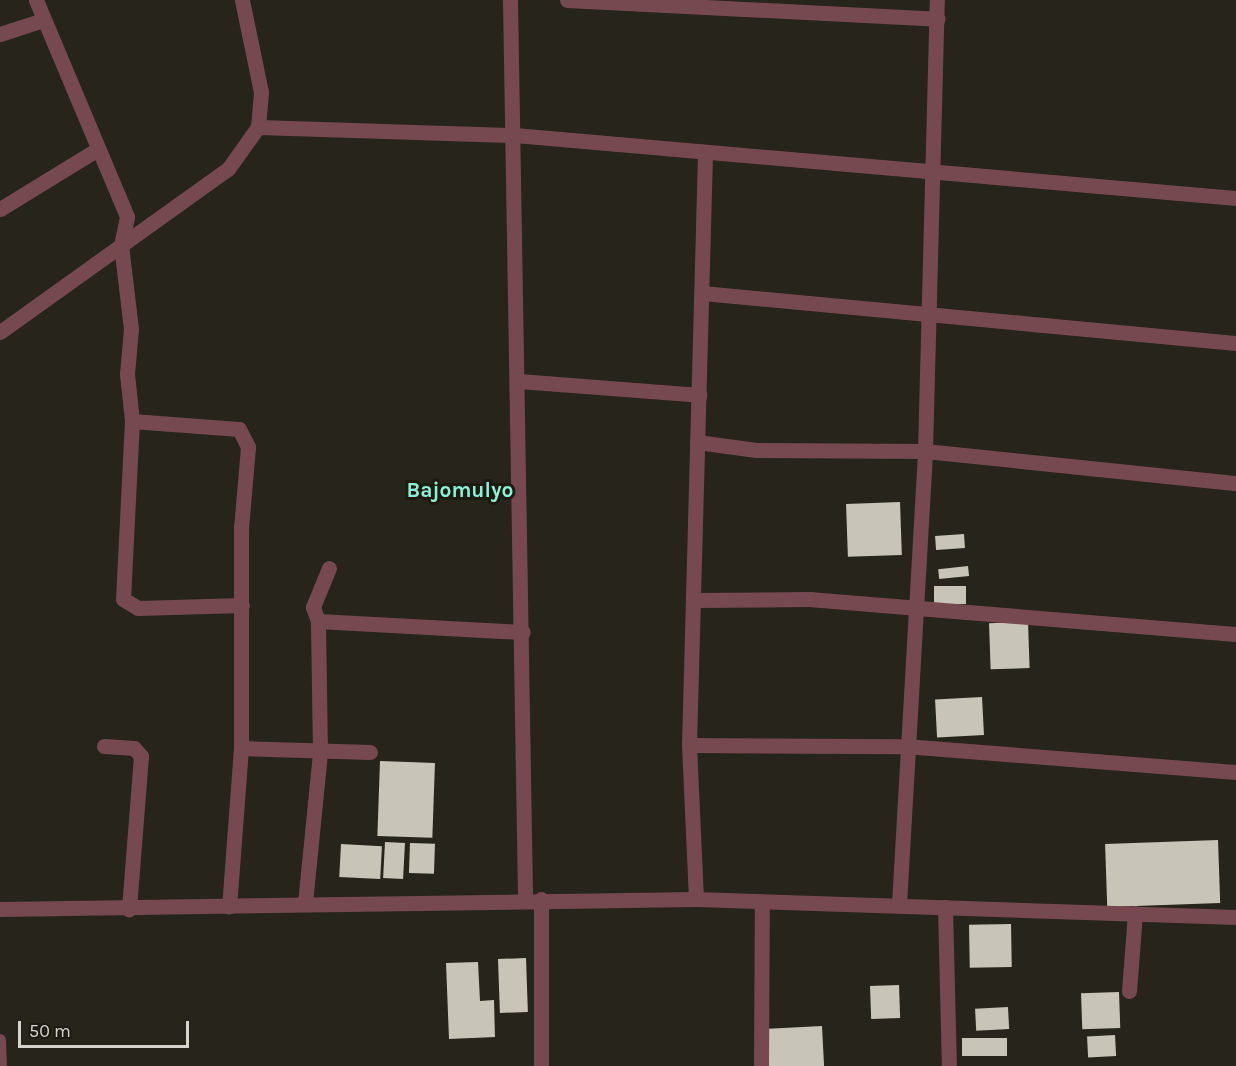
<!DOCTYPE html>
<html>
<head>
<meta charset="utf-8">
<style>
	body { margin:0 }
	#map { position:relative; width:1236px; height:1066px; overflow:hidden; background:#27241b; font-family:Karla,sans-serif }
	div>[style] { position:absolute }
	.building>* { inset:0; background:#c8c4b8; transform-origin:0 0 }
	.service>* { height:12px; margin:-6px; padding:0 6px; transform-origin:6px; border-radius:6px; background:#764951 }
	.minor>* { height:15px; margin:-7.5px; padding:0 7.5px; transform-origin:7.5px; border-radius:7.5px; background:#764951 }
	span { translate:-50% -50%; white-space:nowrap; text-align:center; line-height:1.15; -webkit-text-stroke:6px #1d1a12; paint-order:stroke }
	.quarter-label { font-size:21px; color:#8defd5; font-weight:700 }
	.scale { position:absolute; left:18px; top:1021px; width:171px; height:27px; box-sizing:border-box; border:3px solid #d6d4ce; border-top:0; padding-left:8px; font-size:18px; line-height:21px; white-space:nowrap; color:#d6d4ce; -webkit-text-stroke:4px #1d1a12; paint-order:stroke }
</style>
</head>
<body>
<div id="map">
	<div class="building">
		<div style="left:900px;top:502px;width:53px;height:54px;rotate:88deg"></div>
		<div style="left:964px;top:534px;width:14px;height:29px;rotate:86deg"></div>
		<div style="left:968px;top:566px;width:10px;height:30px;rotate:84deg"></div>
		<div style="left:966px;top:586px;width:18px;height:32px;rotate:90deg"></div>
		<div style="left:1028px;top:622px;width:46px;height:39px;rotate:88deg"></div>
		<div style="left:982px;top:697px;width:38px;height:47px;rotate:87deg"></div>
		<div style="left:380px;top:761px;width:55px;height:75px;rotate:2deg"></div>
		<div style="left:1218px;top:840px;width:63px;height:113px;rotate:88deg"></div>
		<div style="left:385px;top:842px;width:20px;height:36px;rotate:3deg"></div>
		<div style="left:410px;top:843px;width:25px;height:30px;rotate:2deg"></div>
		<div style="left:341px;top:844px;width:41px;height:33px;rotate:3deg"></div>
		<div style="left:1011px;top:924px;width:43px;height:42px;rotate:89deg"></div>
		<div style="left:526px;top:958px;width:54px;height:28px;rotate:88deg"></div>
		<div style="clip-path:polygon(478px 962px,480px 1001px,494px 1000px,495px 1037px,449px 1039px,446px 963px)"></div>
		<div style="left:899px;top:985px;width:33px;height:29px;rotate:88deg"></div>
		<div style="left:1119px;top:992px;width:36px;height:38px;rotate:88deg"></div>
		<div style="left:1008px;top:1007px;width:22px;height:33px;rotate:87deg"></div>
		<div style="left:822px;top:1026px;width:40px;height:58px;rotate:87deg"></div>
		<div style="left:1115px;top:1035px;width:21px;height:28px;rotate:87deg"></div>
		<div style="left:1007px;top:1038px;width:18px;height:45px;rotate:90deg"></div>
	</div>
	<div class="service">
		<div style="left:0;top:1040px;width:26px;rotate:88deg"></div>
	</div>
	<div class="minor">
		<div style="left:36px;top:0;width:235px;rotate:67.2deg"></div>
		<div style="left:127px;top:217px;width:29px;rotate:102deg"></div>
		<div style="left:121px;top:245px;width:85px;rotate:83.2deg"></div>
		<div style="left:131px;top:329px;width:45px;rotate:95.1deg"></div>
		<div style="left:127px;top:374px;width:47px;rotate:83.9deg"></div>
		<div style="left:132px;top:421px;width:178px;rotate:92.9deg"></div>
		<div style="left:123px;top:599px;width:17px;rotate:31deg"></div>
		<div style="left:138px;top:608px;width:104px;rotate:-1.7deg"></div>
		<div style="left:510px;top:0;width:899px;rotate:89.04deg"></div>
		<div style="left:567px;top:0;width:371px;rotate:2.9deg"></div>
		<div style="left:0;top:34px;width:45px;rotate:-18deg"></div>
		<div style="left:258px;top:127px;width:257px;rotate:1.8deg"></div>
		<div style="left:515px;top:135px;width:724px;rotate:4.99deg"></div>
		<div style="left:0;top:209px;width:115px;rotate:-31.5deg"></div>
		<div style="left:702px;top:293px;width:536px;rotate:5.35deg"></div>
		<div style="left:0;top:332px;width:280px;rotate:-35.6deg"></div>
		<div style="left:228px;top:169px;width:52px;rotate:-54.5deg"></div>
		<div style="left:258px;top:127px;width:35px;rotate:-85deg"></div>
		<div style="left:261px;top:92px;width:94px;rotate:-101.7deg"></div>
		<div style="left:519px;top:381px;width:181px;rotate:4.4deg"></div>
		<div style="left:132px;top:421px;width:107px;rotate:4.3deg"></div>
		<div style="left:239px;top:429px;width:20px;rotate:63deg"></div>
		<div style="left:248px;top:447px;width:81px;rotate:94.9deg"></div>
		<div style="left:241px;top:528px;width:220px;rotate:90deg"></div>
		<div style="left:241px;top:748px;width:159px;rotate:94.3deg"></div>
		<div style="left:697px;top:442px;width:60px;rotate:7.7deg"></div>
		<div style="left:756px;top:450px;width:169px;rotate:0.3deg"></div>
		<div style="left:925px;top:451px;width:313px;rotate:5.9deg"></div>
		<div style="left:694px;top:600px;width:115px;rotate:-0.5deg"></div>
		<div style="left:809px;top:599px;width:428px;rotate:4.7deg"></div>
		<div style="left:318px;top:621px;width:205px;rotate:3.1deg"></div>
		<div style="left:689px;top:745px;width:216px;rotate:0.3deg"></div>
		<div style="left:905px;top:746px;width:332px;rotate:4.5deg"></div>
		<div style="left:104px;top:746px;width:30px;rotate:4deg"></div>
		<div style="left:134px;top:748px;width:11px;rotate:49deg"></div>
		<div style="left:141px;top:756px;width:154px;rotate:94.5deg"></div>
		<div style="left:241px;top:748px;width:129px;rotate:1.8deg"></div>
		<div style="left:541px;top:899px;width:167px;rotate:90deg"></div>
		<div style="left:696px;top:899px;width:154px;rotate:-92.6deg"></div>
		<div style="left:689px;top:745px;width:590px;rotate:-88.45deg"></div>
		<div style="left:305px;top:903px;width:152px;rotate:-84.3deg"></div>
		<div style="left:320px;top:752px;width:131px;rotate:-90.9deg"></div>
		<div style="left:318px;top:621px;width:15px;rotate:-110deg"></div>
		<div style="left:313px;top:607px;width:42px;rotate:-67.7deg"></div>
		<div style="left:899px;top:904px;width:454px;rotate:-86.7deg"></div>
		<div style="left:925px;top:451px;width:451px;rotate:-88.5deg"></div>
		<div style="left:945px;top:907px;width:159px;rotate:88.6deg"></div>
		<div style="left:0;top:909px;width:696px;rotate:-0.82deg"></div>
		<div style="left:696px;top:899px;width:540px;rotate:1.91deg"></div>
		<div style="left:1129px;top:991px;width:78px;rotate:-85.6deg"></div>
		<div style="left:761px;top:1066px;width:164px;rotate:-89.7deg"></div>
	</div>
	<div class="quarter-label">
		<span style="left:460px;top:490px">Bajomulyo</span>
	</div>
	<div class="scale">50 m</div>
</div>
</body>
</html>
